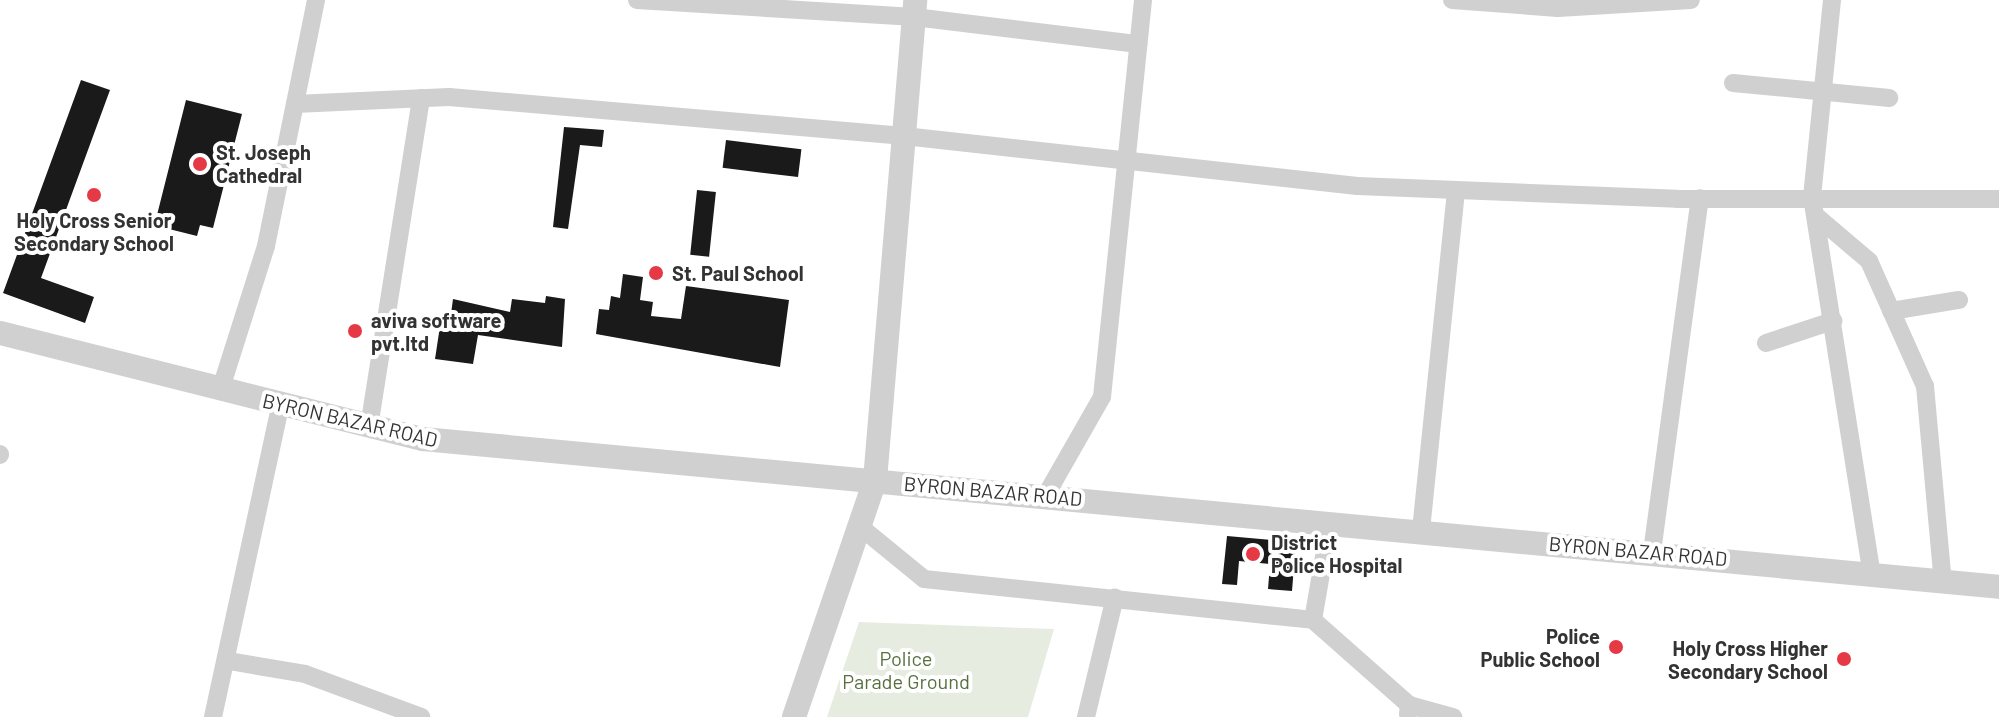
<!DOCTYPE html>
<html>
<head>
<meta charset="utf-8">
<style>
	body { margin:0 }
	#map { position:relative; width:1999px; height:717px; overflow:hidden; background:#fff; font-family:Barlow,sans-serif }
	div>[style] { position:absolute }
	.green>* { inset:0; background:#e6ecdf }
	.building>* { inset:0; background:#1a1a1a; transform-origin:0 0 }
	.minor>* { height:18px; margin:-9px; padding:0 9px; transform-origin:9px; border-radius:9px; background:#d0d0d0 }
	.tertiary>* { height:24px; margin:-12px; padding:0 12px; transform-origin:12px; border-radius:12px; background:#d0d0d0 }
	.dots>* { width:22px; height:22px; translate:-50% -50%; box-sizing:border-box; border:4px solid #fff; border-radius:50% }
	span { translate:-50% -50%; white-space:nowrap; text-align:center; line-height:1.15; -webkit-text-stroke:8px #fff; paint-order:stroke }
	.poi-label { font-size:20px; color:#333; font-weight:700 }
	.left { translate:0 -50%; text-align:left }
	.right { translate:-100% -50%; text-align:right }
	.street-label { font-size:20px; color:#333 }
	.park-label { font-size:20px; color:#56703f }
</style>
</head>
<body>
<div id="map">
	<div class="green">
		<div style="clip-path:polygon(859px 622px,1054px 629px,1028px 717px,827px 717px)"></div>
	</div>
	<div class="building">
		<div style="clip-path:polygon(81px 80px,110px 90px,41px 278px,94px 297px,85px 323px,3px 293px)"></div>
		<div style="clip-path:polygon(186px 100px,242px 114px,213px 228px,200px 225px,197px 236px,169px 229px,172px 218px,157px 215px)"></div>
		<div style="clip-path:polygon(564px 127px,604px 130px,602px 147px,580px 145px,568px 229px,553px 227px)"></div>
		<div style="left:726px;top:140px;width:76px;height:28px;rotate:7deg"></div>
		<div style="left:697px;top:190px;width:19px;height:65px;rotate:6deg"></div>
		<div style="clip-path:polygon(623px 274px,643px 277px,640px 300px,653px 302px,651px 316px,681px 319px,686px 286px,789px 300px,780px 367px,596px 334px,599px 309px,609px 310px,611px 296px,620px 298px)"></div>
		<div style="clip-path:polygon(546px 296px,565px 299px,562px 347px,478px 335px,473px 364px,435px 359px,442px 313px,451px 314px,453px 299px,510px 312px,512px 299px,545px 303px)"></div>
		<div style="clip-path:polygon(1227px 536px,1296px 542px,1292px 591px,1268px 589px,1270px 564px,1239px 561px,1237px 585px,1222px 584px)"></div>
	</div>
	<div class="minor">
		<div style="left:637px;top:0;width:278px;rotate:3.5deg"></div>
		<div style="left:914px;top:17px;width:226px;rotate:6.9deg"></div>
		<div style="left:1452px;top:0;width:106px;rotate:4.3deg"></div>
		<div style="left:1558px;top:8px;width:133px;rotate:-3.4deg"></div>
		<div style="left:1832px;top:0;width:198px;rotate:95.8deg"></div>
		<div style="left:1812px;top:197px;width:382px;rotate:81deg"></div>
		<div style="left:1733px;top:83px;width:157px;rotate:5.5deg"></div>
		<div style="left:295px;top:104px;width:154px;rotate:-2.6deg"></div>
		<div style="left:449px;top:97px;width:457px;rotate:4.9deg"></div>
		<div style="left:904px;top:136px;width:456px;rotate:6.3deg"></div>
		<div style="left:1357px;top:186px;width:320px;rotate:2.3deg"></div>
		<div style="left:1677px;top:199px;width:322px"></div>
		<div style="left:1815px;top:215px;width:71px;rotate:40.4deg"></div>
		<div style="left:1869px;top:261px;width:137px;rotate:65.9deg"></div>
		<div style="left:1925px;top:386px;width:197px;rotate:84.8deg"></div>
		<div style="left:1891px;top:311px;width:69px;rotate:-9.2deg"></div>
		<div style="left:1766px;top:343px;width:71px;rotate:-18.2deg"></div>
		<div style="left:221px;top:388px;width:149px;rotate:-72.4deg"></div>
		<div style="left:266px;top:246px;width:251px;rotate:-78.5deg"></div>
		<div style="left:369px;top:427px;width:333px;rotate:-81deg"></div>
		<div style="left:0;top:455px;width:1px;rotate:-90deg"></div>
		<div style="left:1046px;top:495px;width:113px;rotate:-60.3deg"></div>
		<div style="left:1102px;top:397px;width:399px;rotate:-84.1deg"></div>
		<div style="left:858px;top:525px;width:85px;rotate:39.3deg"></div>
		<div style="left:924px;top:579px;width:391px;rotate:6deg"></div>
		<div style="left:1313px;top:620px;width:128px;rotate:41.5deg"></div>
		<div style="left:1421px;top:530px;width:341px;rotate:-84.1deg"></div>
		<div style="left:1652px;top:552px;width:357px;rotate:-82.3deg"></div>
		<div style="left:1313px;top:620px;width:99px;rotate:-80.2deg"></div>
		<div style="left:229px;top:661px;width:77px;rotate:9.7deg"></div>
		<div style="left:305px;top:674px;width:124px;rotate:20.3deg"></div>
		<div style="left:1408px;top:714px;width:9px;rotate:-84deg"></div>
		<div style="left:1409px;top:705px;width:46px;rotate:15.3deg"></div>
		<div style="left:213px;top:717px;width:317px;rotate:-77.8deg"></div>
		<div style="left:1086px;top:717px;width:123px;rotate:-76.4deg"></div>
	</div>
	<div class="tertiary">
		<div style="left:0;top:333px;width:436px;rotate:14.1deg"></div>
		<div style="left:423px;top:439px;width:1583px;rotate:5.36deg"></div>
		<div style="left:794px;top:717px;width:250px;rotate:-71.1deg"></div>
		<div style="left:875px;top:480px;width:482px;rotate:-85.2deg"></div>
	</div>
	<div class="dots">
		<div style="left:200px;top:164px;background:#e63946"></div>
		<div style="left:94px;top:195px;background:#e63946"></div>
		<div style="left:656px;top:273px;background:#e63946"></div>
		<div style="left:355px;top:331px;background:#e63946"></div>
		<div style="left:1253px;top:554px;background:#e63946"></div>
		<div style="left:1616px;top:647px;background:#e63946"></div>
		<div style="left:1844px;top:659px;background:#e63946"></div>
	</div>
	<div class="poi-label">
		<span class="left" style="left:216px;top:164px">St. Joseph<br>Cathedral</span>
		<span style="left:94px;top:232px">Holy Cross Senior<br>Secondary School</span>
		<span class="left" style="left:672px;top:273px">St. Paul School</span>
		<span class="left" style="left:371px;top:332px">aviva software<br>pvt.ltd</span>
		<span class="left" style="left:1271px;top:554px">District<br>Police Hospital</span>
		<span class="right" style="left:1600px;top:648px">Police<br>Public School</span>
		<span class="right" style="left:1828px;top:660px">Holy Cross Higher<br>Secondary School</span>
	</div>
	<div class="street-label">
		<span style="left:350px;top:420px;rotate:13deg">BYRON BAZAR ROAD</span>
		<span style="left:993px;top:491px;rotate:5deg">BYRON BAZAR ROAD</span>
		<span style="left:1638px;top:551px;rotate:5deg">BYRON BAZAR ROAD</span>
	</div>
	<div class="park-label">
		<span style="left:906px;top:670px">Police<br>Parade Ground</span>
	</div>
</div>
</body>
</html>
